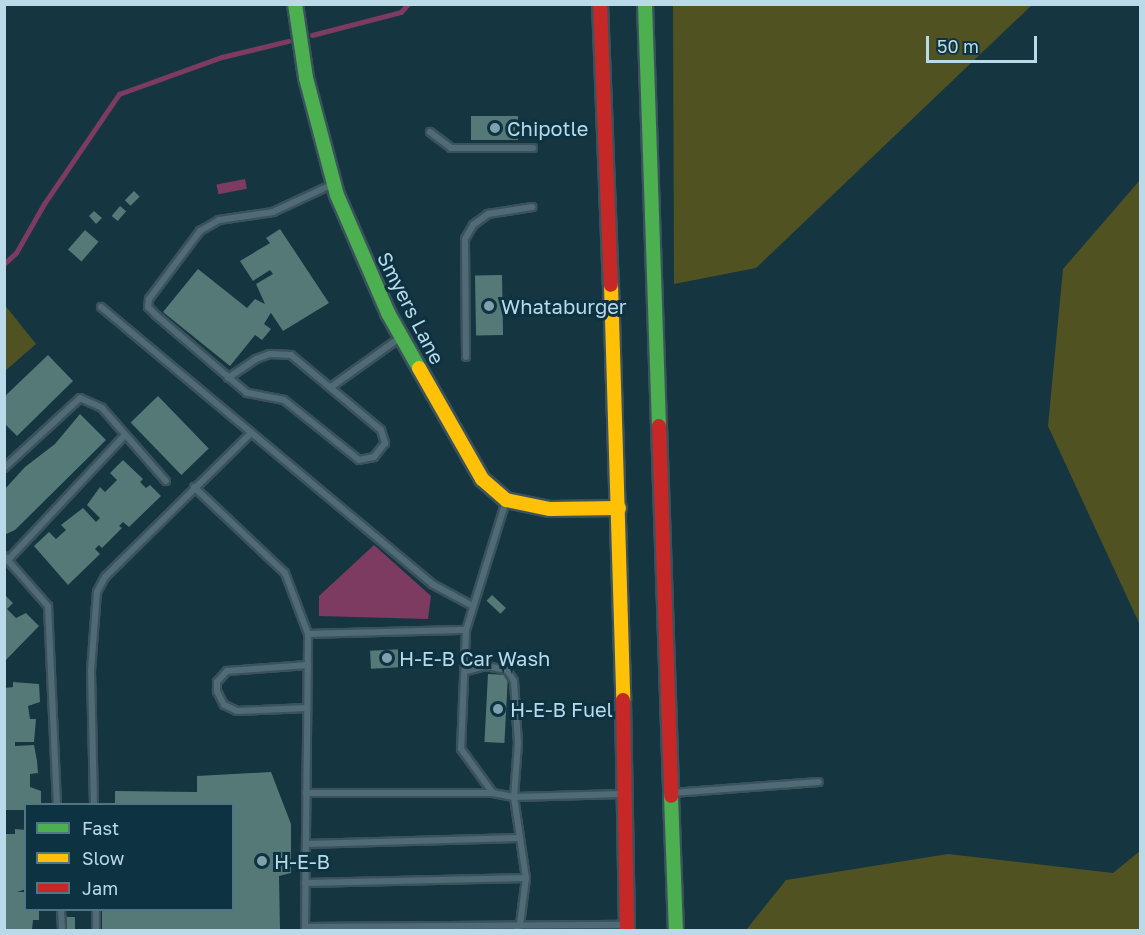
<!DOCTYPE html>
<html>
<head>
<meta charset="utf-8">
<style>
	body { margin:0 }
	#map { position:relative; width:1145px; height:935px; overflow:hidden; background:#153540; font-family:"Golos Text",sans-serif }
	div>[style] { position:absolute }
	.green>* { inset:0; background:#505321 }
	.water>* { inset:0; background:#7d3b62; transform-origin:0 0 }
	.stream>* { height:4.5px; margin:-2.25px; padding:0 2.25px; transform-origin:2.25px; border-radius:2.25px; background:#7d3b62 }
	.building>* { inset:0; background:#557976; transform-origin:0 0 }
	.roads { filter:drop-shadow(2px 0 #3a525c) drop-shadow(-2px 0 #3a525c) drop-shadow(0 2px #3a525c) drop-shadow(0 -2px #3a525c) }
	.lane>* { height:6px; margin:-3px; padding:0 3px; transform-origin:3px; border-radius:3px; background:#516b76 }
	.fast>* { height:14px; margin:-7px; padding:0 7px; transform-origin:7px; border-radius:7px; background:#4caf50 }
	.slow>* { height:14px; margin:-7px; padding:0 7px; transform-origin:7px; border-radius:7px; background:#ffc107 }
	.jam>* { height:14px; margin:-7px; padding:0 7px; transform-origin:7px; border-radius:7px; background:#c62828 }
	.dots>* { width:16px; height:16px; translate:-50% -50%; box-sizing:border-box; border:3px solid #0d3241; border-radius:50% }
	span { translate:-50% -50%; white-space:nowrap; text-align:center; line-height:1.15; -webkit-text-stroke:6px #0d3241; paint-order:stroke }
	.poi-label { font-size:20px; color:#badae9 }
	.left { translate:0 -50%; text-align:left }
	.street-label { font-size:20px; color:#badae9 }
	.frame { position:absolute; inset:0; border:6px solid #badae9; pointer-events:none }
	.legend { position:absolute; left:24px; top:803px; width:210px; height:108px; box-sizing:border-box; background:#0d3241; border:2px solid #527584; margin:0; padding:8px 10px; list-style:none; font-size:18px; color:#badae9 }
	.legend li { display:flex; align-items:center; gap:12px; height:30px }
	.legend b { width:30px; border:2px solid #527584 }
	.scale { position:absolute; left:926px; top:36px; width:111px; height:27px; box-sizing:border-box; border:3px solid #badae9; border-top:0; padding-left:8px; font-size:18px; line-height:21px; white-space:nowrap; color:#badae9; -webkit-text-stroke:4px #0d3241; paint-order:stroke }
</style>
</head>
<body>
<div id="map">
	<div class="green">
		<div style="clip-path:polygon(673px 5px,673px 4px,1032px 5px,756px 268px,674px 284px)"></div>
		<div style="clip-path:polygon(1140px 180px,1140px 625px,1048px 426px,1063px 269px)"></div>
		<div style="clip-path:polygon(4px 304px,36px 344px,5px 371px,4px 371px)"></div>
		<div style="clip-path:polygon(1140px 851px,1140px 930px,746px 930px,786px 880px,948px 854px,1113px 873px)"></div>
	</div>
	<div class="water">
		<div style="left:245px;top:179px;width:10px;height:29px;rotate:79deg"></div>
		<div style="clip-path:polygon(374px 545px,431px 596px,428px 619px,319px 616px,319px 596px)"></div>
	</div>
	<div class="stream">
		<div style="left:312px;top:35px;width:92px;rotate:-14.5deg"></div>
		<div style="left:401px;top:12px;width:11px;rotate:-49deg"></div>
		<div style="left:4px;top:264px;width:16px;rotate:-43deg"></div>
		<div style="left:16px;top:253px;width:56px;rotate:-60.3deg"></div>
		<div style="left:44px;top:204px;width:133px;rotate:-55.7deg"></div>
		<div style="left:119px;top:94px;width:109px;rotate:-19.8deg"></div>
		<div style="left:222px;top:57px;width:68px;rotate:-13.6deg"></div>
	</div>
	<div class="building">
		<div style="left:518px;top:116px;width:24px;height:47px;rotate:90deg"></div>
		<div style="left:134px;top:191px;width:8px;height:13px;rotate:45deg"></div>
		<div style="left:120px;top:206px;width:8px;height:13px;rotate:40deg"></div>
		<div style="clip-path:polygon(94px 211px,102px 218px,96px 224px,89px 216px)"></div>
		<div style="clip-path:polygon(280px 229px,329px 303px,283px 331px,271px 313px,270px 314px,264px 324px,271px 329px,262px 340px,255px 335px,230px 366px,163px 312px,198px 269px,247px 308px,255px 299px,265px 304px,256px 284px,273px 274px,270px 270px,253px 281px,240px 261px,270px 243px,266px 238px)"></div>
		<div style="left:85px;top:230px;width:18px;height:26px;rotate:41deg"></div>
		<div style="left:502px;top:275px;width:60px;height:27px;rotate:89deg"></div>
		<div style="clip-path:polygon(48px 355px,73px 381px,17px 436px,4px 423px,4px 397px)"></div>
		<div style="left:158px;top:396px;width:73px;height:38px;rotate:46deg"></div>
		<div style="clip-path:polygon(80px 414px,106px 440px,15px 530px,4px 535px,4px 490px,25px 467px,55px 444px)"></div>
		<div style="clip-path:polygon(123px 460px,143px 479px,140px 482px,146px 488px,150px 485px,161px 496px,129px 527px,123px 522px,119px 526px,122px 528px,102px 548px,99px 545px,95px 549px,100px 554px,68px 585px,34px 546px,49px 532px,56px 539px,66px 530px,61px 525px,83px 508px,96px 522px,100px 518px,87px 505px,100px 487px,105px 492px,117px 480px,110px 473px)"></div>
		<div style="clip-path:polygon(4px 594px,13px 603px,7px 609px,16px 618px,26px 613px,39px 626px,4px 662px)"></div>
		<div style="left:492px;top:595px;width:19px;height:8px;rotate:43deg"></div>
		<div style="left:404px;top:649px;width:18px;height:34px;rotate:87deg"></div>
		<div style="left:488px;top:674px;width:20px;height:68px;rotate:3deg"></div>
		<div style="clip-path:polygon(13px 682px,39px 684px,40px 702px,28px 706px,30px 719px,36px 719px,34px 742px,15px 742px,15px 746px,34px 745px,37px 761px,38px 773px,30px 774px,30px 787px,41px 791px,41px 804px,26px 804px,26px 810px,4px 810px,4px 688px,13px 687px)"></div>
		<div style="clip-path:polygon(271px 772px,291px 824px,291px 873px,279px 876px,280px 930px,102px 930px,102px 910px,232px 910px,232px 804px,115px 804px,115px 791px,197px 792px,197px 776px)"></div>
		<div style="clip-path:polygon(15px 829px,26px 830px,26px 889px,17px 892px,26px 892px,26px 910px,39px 910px,39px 920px,33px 920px,32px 930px,4px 930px,4px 834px,15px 834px)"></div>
		<div style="left:64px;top:917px;width:11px;height:13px"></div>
	</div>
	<div class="roads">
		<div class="lane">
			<div style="left:430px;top:132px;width:26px;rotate:37deg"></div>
			<div style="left:451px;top:148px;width:82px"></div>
			<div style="left:101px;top:307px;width:432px;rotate:39.9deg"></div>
			<div style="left:432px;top:584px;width:44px;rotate:28.3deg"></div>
			<div style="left:466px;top:357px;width:118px;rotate:-90.5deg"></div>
			<div style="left:465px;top:239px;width:16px;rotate:-60deg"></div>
			<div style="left:473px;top:225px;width:19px;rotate:-36deg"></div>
			<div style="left:488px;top:214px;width:45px;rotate:-9deg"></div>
			<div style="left:228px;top:378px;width:34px;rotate:-34deg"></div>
			<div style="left:256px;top:359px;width:15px;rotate:-20deg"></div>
			<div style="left:270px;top:354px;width:21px;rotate:3deg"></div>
			<div style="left:291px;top:355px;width:117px;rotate:39.8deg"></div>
			<div style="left:381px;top:430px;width:14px;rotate:73deg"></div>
			<div style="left:385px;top:443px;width:18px;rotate:128deg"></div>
			<div style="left:374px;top:457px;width:15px;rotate:169deg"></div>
			<div style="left:359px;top:460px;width:96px;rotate:-141.3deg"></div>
			<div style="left:284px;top:400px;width:38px;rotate:-169deg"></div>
			<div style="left:247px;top:393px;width:120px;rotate:-139.4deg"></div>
			<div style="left:156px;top:315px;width:11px;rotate:-135deg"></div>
			<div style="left:148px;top:307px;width:8px;rotate:-83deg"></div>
			<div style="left:149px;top:299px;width:85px;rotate:-53.1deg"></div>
			<div style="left:200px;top:231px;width:22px;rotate:-30deg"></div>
			<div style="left:219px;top:220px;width:55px;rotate:-8.4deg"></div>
			<div style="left:273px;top:212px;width:66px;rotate:-25deg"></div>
			<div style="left:331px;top:387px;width:86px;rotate:-35.5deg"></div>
			<div style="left:4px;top:468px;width:103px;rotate:-42.6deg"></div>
			<div style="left:80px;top:398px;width:24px;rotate:24deg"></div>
			<div style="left:102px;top:408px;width:97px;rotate:48.8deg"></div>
			<div style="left:194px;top:487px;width:125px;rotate:43.4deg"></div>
			<div style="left:285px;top:573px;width:65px;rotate:69.3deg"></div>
			<div style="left:506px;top:501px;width:135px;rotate:107.2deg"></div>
			<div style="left:466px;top:630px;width:119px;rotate:92.4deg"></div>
			<div style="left:461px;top:749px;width:54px;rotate:54deg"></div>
			<div style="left:493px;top:793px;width:21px;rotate:11deg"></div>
			<div style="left:514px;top:797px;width:82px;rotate:81.6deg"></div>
			<div style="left:526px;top:878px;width:47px;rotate:97.3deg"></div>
			<div style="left:520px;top:925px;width:6px;rotate:129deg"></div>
			<div style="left:4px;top:556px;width:67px;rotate:48.7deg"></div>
			<div style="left:48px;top:606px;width:198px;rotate:87.4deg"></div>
			<div style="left:8px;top:560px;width:170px;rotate:-46.9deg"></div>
			<div style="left:466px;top:671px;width:21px;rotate:-14deg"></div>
			<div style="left:486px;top:666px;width:21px;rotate:11deg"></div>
			<div style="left:507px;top:670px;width:13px;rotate:58deg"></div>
			<div style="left:514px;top:681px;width:62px;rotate:86.3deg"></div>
			<div style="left:518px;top:743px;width:54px;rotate:94.2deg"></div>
			<div style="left:514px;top:797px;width:108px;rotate:-1.6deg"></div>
			<div style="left:307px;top:708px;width:70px;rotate:177.5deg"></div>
			<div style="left:237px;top:711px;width:14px;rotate:-155deg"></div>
			<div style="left:224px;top:705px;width:16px;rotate:-117deg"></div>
			<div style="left:217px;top:691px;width:9px;rotate:-90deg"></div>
			<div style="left:217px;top:682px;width:15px;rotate:-48deg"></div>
			<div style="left:227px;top:671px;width:81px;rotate:-4.2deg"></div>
			<div style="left:306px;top:793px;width:187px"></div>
			<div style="left:672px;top:793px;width:147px;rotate:-4.3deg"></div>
			<div style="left:94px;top:804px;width:133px;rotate:-91.3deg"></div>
			<div style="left:91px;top:671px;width:79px;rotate:-85.7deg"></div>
			<div style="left:97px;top:592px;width:17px;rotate:-62deg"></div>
			<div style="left:105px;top:577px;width:205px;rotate:-44.6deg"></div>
			<div style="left:306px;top:844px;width:212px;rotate:-1.6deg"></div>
			<div style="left:305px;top:883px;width:221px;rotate:-1.3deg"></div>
			<div style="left:61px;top:910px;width:20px;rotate:87deg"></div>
			<div style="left:96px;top:910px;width:20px;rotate:90deg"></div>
			<div style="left:305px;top:927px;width:322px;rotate:-0.4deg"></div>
			<div style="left:305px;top:930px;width:296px;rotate:-89.4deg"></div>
			<div style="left:308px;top:634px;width:158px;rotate:-1.5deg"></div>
		</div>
		<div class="fast">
			<div style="left:295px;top:4px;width:75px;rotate:81.5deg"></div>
			<div style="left:306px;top:78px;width:121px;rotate:75.2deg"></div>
			<div style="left:337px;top:195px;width:129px;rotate:66.6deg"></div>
			<div style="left:388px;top:313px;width:63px;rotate:60.6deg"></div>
			<div style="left:645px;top:4px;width:422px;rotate:88.1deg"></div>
			<div style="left:671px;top:796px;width:134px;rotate:87.9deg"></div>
		</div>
		<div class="slow">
			<div style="left:611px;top:285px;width:415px;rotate:88.3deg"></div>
			<div style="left:419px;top:368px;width:128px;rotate:60.4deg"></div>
			<div style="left:482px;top:479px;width:32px;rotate:41deg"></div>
			<div style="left:506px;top:500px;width:45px;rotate:11.6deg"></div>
			<div style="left:550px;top:509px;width:69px;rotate:-0.8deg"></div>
		</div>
		<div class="jam">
			<div style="left:600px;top:4px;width:281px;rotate:87.8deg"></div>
			<div style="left:659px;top:426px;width:370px;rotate:88.1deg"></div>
			<div style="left:623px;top:700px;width:230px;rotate:89deg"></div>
		</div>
	</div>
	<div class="dots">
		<div style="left:495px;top:128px;background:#80a0ae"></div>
		<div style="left:489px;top:306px;background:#80a0ae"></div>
		<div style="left:387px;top:658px;background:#80a0ae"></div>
		<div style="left:498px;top:709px;background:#80a0ae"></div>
		<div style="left:262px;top:861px;background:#80a0ae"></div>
	</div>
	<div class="poi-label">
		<span class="left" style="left:507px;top:128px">Chipotle</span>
		<span class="left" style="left:501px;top:306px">Whataburger</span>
		<span class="left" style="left:399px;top:658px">H-E-B Car Wash</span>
		<span class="left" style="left:510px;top:709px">H-E-B Fuel</span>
		<span class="left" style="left:274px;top:861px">H-E-B</span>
	</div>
	<div class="street-label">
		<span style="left:411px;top:308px;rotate:63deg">Smyers Lane</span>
	</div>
	<div class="frame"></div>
	<ul class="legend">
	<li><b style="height:8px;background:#4caf50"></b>Fast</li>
	<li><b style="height:8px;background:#ffc107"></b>Slow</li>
	<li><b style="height:8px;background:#c62828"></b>Jam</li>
	</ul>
	<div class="scale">50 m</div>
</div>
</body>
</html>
